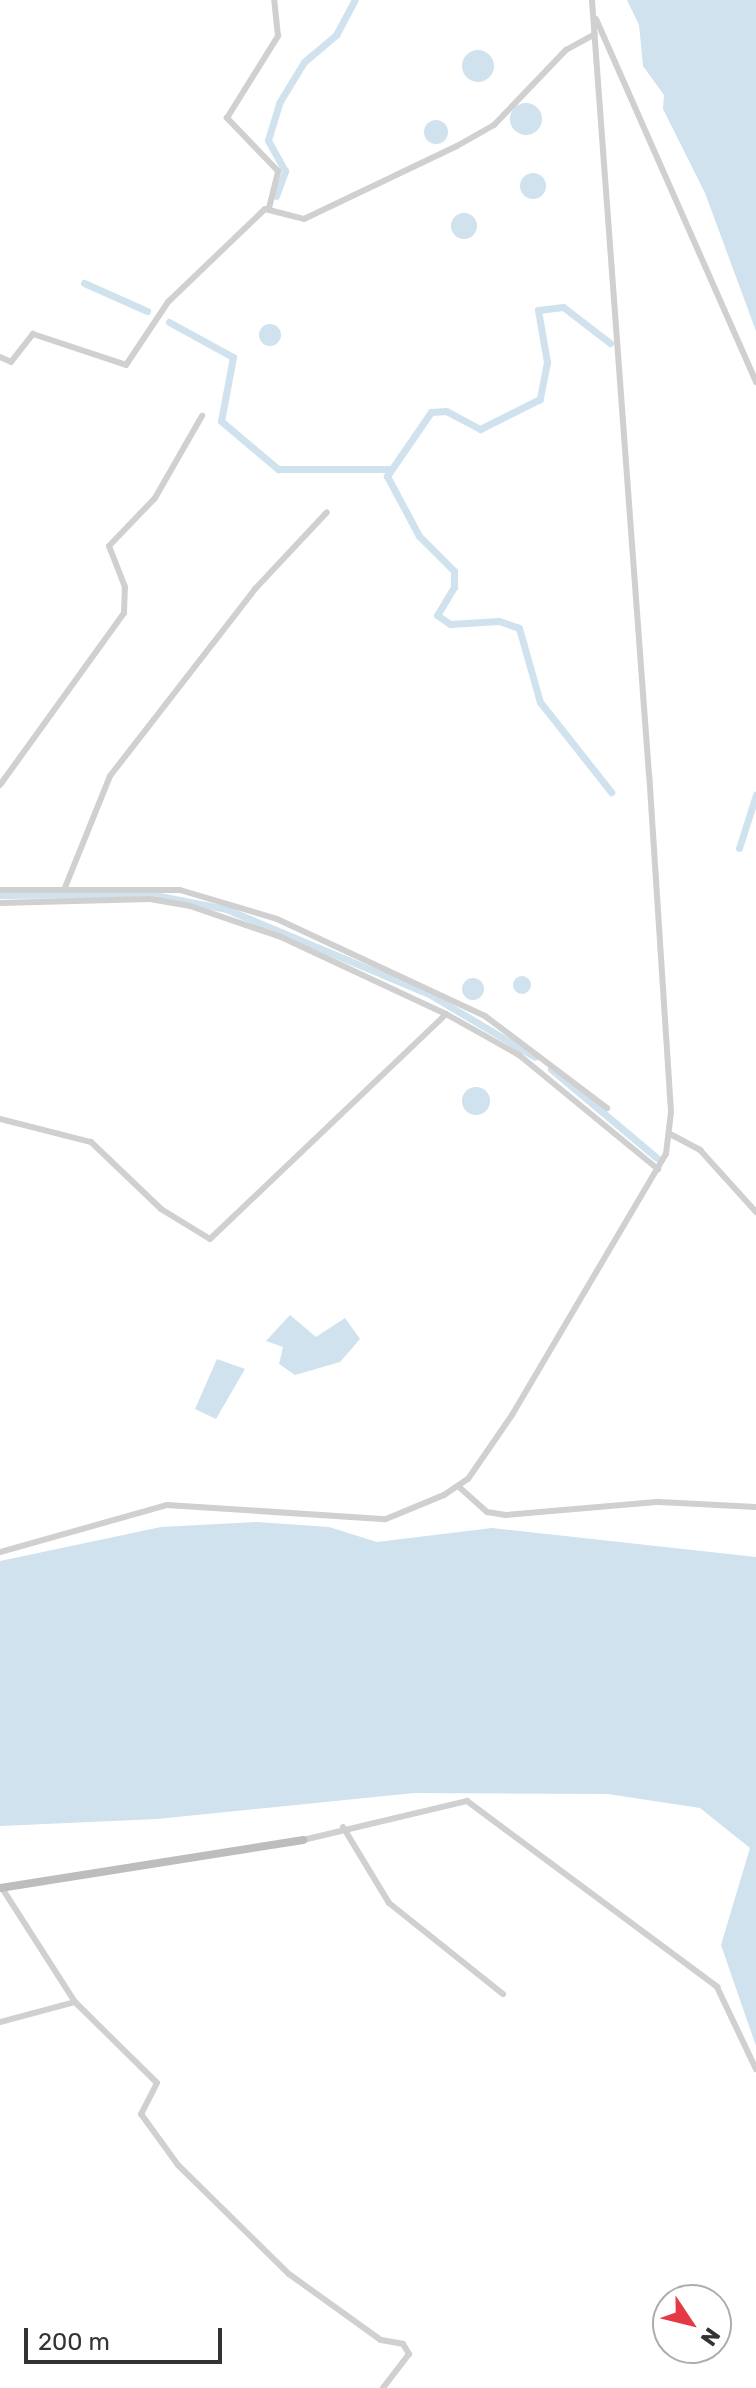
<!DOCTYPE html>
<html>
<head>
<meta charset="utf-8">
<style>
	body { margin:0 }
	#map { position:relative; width:756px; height:2388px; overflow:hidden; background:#fff; font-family:Rubik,sans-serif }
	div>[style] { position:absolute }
	.water>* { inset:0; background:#cfe2ee }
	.round { border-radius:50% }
	.canal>* { height:7px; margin:-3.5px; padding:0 3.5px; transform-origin:3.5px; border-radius:3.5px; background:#cfe2ee }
	.street>* { height:6px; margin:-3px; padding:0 3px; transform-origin:3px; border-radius:3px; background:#d0d0d0 }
	.secondary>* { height:8px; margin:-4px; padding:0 4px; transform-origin:4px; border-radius:4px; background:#bdbdbd }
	span { translate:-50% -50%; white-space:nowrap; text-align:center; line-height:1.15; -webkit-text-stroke:8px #fff; paint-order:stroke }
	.north { position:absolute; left:652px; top:2284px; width:80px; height:80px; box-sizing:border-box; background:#fff; border:2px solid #adadad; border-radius:50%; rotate:125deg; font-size:22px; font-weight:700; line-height:32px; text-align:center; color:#333 }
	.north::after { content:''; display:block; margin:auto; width:28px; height:36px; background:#e63946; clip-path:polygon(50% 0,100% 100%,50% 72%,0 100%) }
	.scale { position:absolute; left:24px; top:2328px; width:198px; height:36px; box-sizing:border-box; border:4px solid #333; border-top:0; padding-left:10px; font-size:24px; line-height:28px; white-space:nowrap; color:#333; -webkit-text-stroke:6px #fff; paint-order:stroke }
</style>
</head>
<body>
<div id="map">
	<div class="water">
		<div style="clip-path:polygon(627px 0,756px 0,756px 331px,705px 193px,663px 109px,664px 95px,643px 66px,639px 25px)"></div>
		<div class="round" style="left:462px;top:50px;width:32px;height:32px"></div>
		<div class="round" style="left:510px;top:103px;width:32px;height:32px"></div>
		<div class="round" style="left:424px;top:120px;width:24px;height:24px"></div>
		<div class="round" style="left:520px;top:173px;width:26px;height:26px"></div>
		<div class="round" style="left:451px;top:213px;width:26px;height:26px"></div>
		<div class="round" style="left:259px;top:324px;width:22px;height:22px"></div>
		<div class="round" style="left:513px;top:976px;width:18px;height:18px"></div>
		<div class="round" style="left:462px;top:978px;width:22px;height:22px"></div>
		<div class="round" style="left:462px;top:1087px;width:28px;height:28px"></div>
		<div style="clip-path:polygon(290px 1315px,316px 1337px,345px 1318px,360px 1339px,340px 1362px,295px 1375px,279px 1364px,283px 1347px,266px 1341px)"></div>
		<div style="clip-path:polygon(217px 1359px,245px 1369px,216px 1419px,195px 1409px)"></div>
		<div style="clip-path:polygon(257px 1522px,329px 1527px,377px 1542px,492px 1528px,756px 1557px,756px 2046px,721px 1945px,750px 1848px,700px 1808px,608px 1794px,414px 1793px,157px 1819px,0 1826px,0 1561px,161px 1527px)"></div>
	</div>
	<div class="canal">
		<div style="left:276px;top:196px;width:27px;rotate:-70deg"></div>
		<div style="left:285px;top:171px;width:35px;rotate:-119deg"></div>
		<div style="left:268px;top:140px;width:39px;rotate:-73deg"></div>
		<div style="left:279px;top:103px;width:48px;rotate:-58.6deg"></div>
		<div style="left:304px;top:62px;width:42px;rotate:-40.2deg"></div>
		<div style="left:336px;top:35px;width:40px;rotate:-62deg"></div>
		<div style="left:84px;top:283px;width:69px;rotate:24deg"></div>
		<div style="left:169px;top:322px;width:73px;rotate:28.7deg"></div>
		<div style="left:233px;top:357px;width:65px;rotate:100.6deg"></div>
		<div style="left:221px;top:421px;width:75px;rotate:40.1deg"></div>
		<div style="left:278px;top:469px;width:110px"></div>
		<div style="left:610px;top:343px;width:59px;rotate:-142.5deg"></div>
		<div style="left:563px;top:307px;width:25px;rotate:173deg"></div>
		<div style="left:538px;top:310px;width:53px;rotate:80.2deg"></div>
		<div style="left:547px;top:362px;width:38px;rotate:101deg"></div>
		<div style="left:540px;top:399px;width:67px;rotate:153.4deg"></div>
		<div style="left:480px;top:429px;width:38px;rotate:-152deg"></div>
		<div style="left:446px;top:411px;width:15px;rotate:176deg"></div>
		<div style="left:431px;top:412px;width:78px;rotate:124.5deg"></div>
		<div style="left:387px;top:476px;width:68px;rotate:61.9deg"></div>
		<div style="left:419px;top:536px;width:49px;rotate:45deg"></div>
		<div style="left:454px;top:571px;width:16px;rotate:90deg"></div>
		<div style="left:454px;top:587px;width:33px;rotate:121deg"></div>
		<div style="left:437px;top:615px;width:16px;rotate:35deg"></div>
		<div style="left:450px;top:624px;width:49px;rotate:-3.5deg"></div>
		<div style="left:499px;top:621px;width:21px;rotate:19deg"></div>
		<div style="left:519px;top:628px;width:77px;rotate:74.2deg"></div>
		<div style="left:540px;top:702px;width:115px;rotate:51.7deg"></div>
		<div style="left:739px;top:848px;width:56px;rotate:-72.2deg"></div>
		<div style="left:0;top:895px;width:149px;rotate:-0.4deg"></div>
		<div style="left:149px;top:894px;width:78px;rotate:11deg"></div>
		<div style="left:226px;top:909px;width:220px;rotate:22.7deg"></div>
		<div style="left:429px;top:994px;width:123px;rotate:30.7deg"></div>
		<div style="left:551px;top:1069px;width:138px;rotate:40deg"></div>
	</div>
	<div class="street">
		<div style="left:596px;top:19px;width:397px;rotate:66.2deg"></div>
		<div style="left:269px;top:208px;width:38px;rotate:-76deg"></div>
		<div style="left:278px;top:171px;width:74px;rotate:-133.9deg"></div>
		<div style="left:227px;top:118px;width:97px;rotate:-58.1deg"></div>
		<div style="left:278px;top:36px;width:36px;rotate:-96deg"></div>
		<div style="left:0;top:357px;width:12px;rotate:24deg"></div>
		<div style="left:11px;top:362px;width:36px;rotate:-52deg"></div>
		<div style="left:33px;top:334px;width:98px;rotate:18.4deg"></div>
		<div style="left:126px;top:365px;width:76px;rotate:-56.3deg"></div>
		<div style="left:168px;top:302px;width:134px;rotate:-43.8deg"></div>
		<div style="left:265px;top:209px;width:40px;rotate:14.4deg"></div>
		<div style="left:304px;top:219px;width:170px;rotate:-25.5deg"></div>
		<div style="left:457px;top:146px;width:43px;rotate:-29.6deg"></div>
		<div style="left:494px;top:125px;width:104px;rotate:-46.2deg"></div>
		<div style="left:566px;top:50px;width:33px;rotate:-29deg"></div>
		<div style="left:0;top:785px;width:212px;rotate:-54.2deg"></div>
		<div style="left:124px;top:613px;width:26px;rotate:-88deg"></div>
		<div style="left:125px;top:587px;width:44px;rotate:-111.3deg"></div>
		<div style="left:109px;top:546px;width:66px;rotate:-46.2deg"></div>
		<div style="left:155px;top:498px;width:95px;rotate:-60.2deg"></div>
		<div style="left:0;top:890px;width:180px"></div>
		<div style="left:180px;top:890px;width:101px;rotate:16.6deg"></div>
		<div style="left:277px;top:919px;width:230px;rotate:25deg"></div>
		<div style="left:485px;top:1016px;width:153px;rotate:37deg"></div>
		<div style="left:64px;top:890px;width:123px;rotate:-68deg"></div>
		<div style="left:110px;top:776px;width:237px;rotate:-52.2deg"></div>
		<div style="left:255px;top:589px;width:105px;rotate:-46.9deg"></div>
		<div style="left:0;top:903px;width:150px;rotate:-1.5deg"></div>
		<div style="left:150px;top:899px;width:41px;rotate:9.9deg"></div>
		<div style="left:190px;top:906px;width:96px;rotate:18.8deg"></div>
		<div style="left:281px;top:937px;width:182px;rotate:25deg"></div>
		<div style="left:0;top:1119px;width:94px;rotate:14.2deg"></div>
		<div style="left:91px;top:1142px;width:97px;rotate:43.7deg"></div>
		<div style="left:161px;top:1209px;width:57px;rotate:31.5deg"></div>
		<div style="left:210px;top:1239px;width:326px;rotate:-43.6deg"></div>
		<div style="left:446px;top:1014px;width:84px;rotate:29.3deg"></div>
		<div style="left:519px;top:1055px;width:180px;rotate:39.4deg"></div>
		<div style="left:672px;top:1135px;width:32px;rotate:28deg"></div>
		<div style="left:700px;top:1150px;width:84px;rotate:47.9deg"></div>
		<div style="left:458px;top:1486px;width:39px;rotate:42deg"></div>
		<div style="left:487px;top:1512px;width:19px;rotate:9deg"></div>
		<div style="left:506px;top:1515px;width:154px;rotate:-4.9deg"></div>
		<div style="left:659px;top:1502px;width:97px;rotate:3deg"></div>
		<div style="left:0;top:1552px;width:173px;rotate:-15.7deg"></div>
		<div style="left:167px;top:1505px;width:219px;rotate:3.7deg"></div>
		<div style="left:386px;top:1519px;width:63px;rotate:-22.5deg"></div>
		<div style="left:444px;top:1495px;width:29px;rotate:-34deg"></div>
		<div style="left:468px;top:1479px;width:78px;rotate:-55.5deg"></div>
		<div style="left:512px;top:1415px;width:303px;rotate:-59.5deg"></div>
		<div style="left:666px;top:1154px;width:42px;rotate:-83.2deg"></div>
		<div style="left:671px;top:1112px;width:338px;rotate:-93.7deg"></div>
		<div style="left:649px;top:775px;width:777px;rotate:-94.21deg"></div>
		<div style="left:343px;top:1827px;width:89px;rotate:58.8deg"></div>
		<div style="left:389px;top:1903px;width:146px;rotate:38.6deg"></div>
		<div style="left:303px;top:1840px;width:169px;rotate:-13.4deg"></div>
		<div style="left:467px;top:1801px;width:312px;rotate:36.6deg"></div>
		<div style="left:717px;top:1987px;width:91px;rotate:64.6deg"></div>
		<div style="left:2px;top:1888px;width:135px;rotate:57.4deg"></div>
		<div style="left:75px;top:2002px;width:115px;rotate:44.6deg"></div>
		<div style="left:157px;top:2083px;width:35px;rotate:117deg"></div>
		<div style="left:141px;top:2114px;width:63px;rotate:54deg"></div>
		<div style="left:178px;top:2165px;width:156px;rotate:44.5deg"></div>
		<div style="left:289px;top:2274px;width:113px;rotate:35.7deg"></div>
		<div style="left:381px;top:2340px;width:22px;rotate:10deg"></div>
		<div style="left:403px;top:2344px;width:12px;rotate:59deg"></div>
		<div style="left:409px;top:2354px;width:43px;rotate:127.4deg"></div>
		<div style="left:0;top:2022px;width:78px;rotate:-14.9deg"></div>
	</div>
	<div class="secondary">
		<div style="left:0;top:1888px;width:307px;rotate:-9deg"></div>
	</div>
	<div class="north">N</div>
	<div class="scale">200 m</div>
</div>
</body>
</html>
